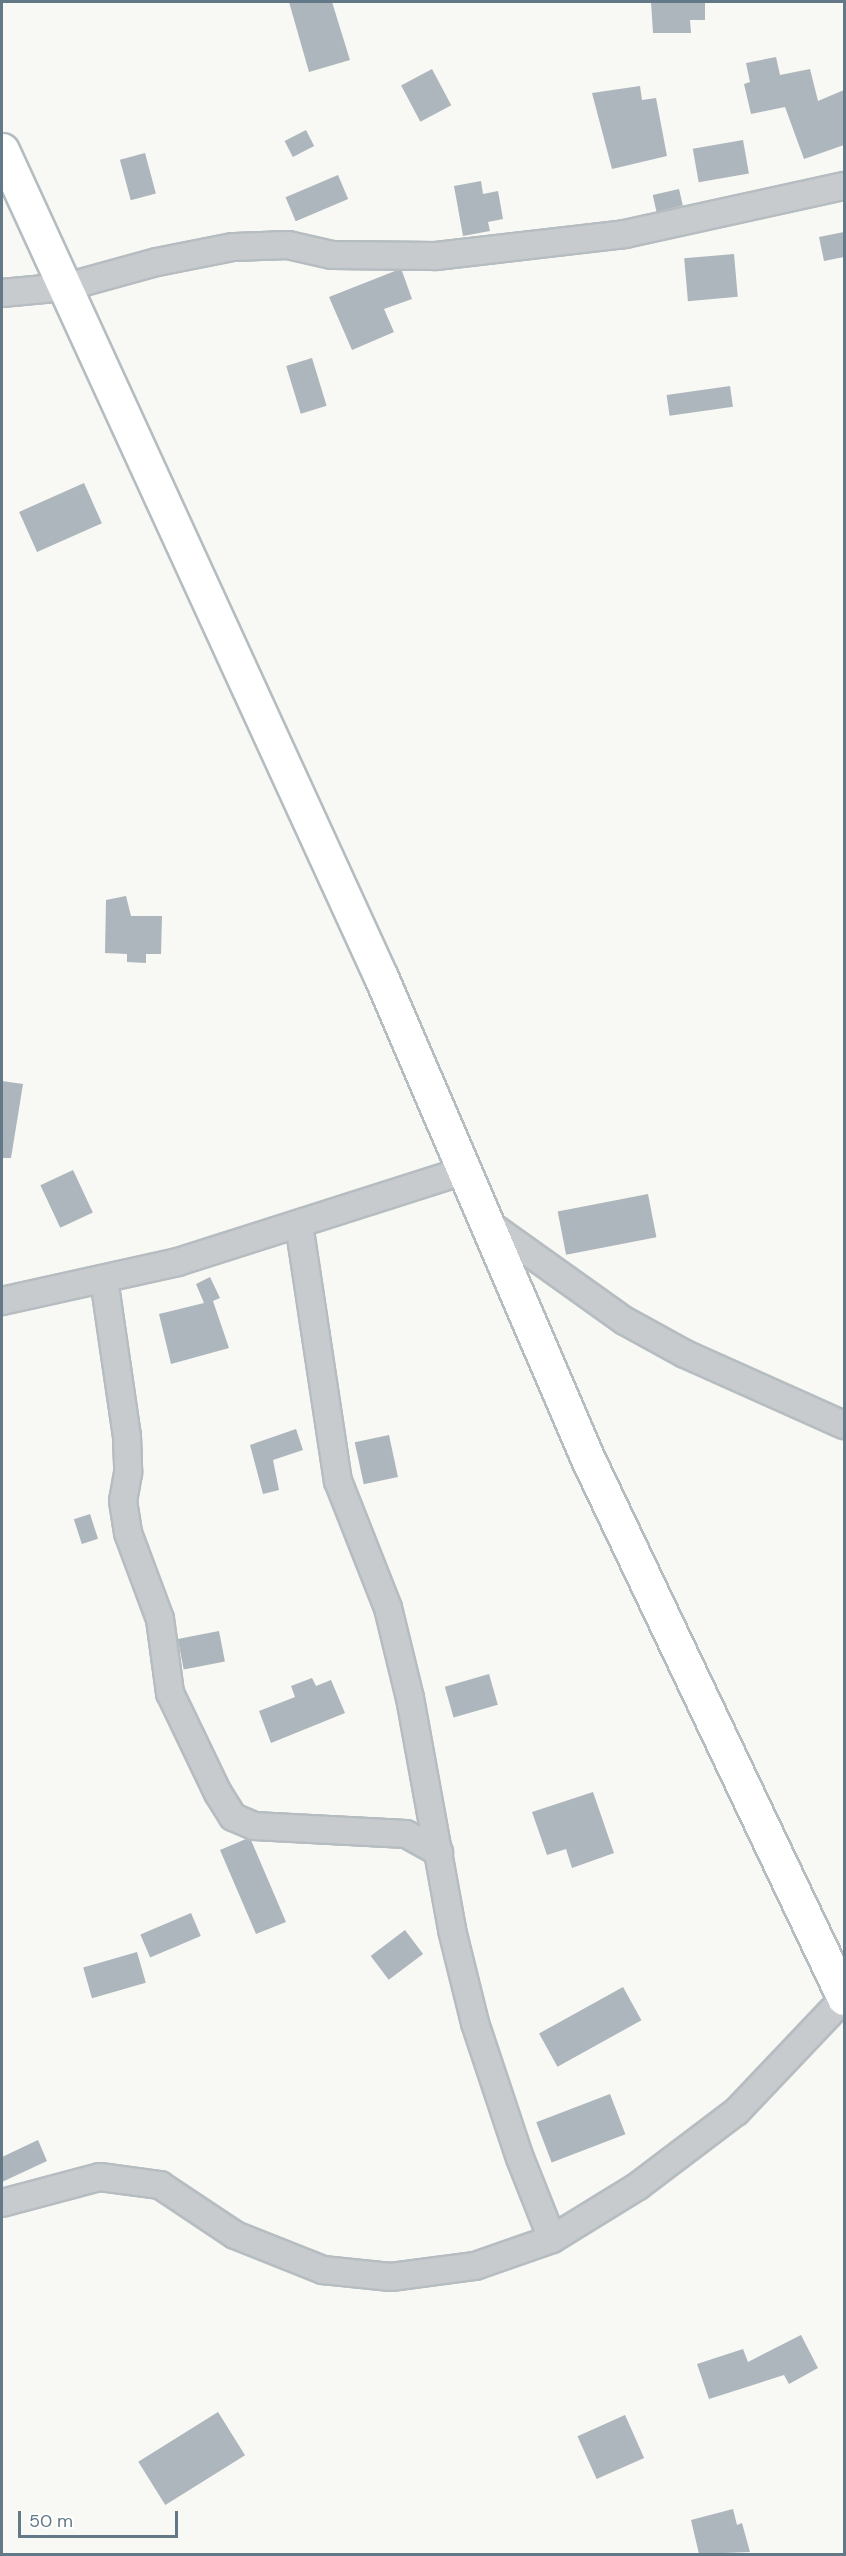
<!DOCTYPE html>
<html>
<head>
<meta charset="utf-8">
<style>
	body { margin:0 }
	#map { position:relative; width:846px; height:2556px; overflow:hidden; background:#f8f8f4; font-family:"DM Sans",sans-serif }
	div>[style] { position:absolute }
	.building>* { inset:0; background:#acb6bc; transform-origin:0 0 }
	.roads { filter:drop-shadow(2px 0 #b6bdc1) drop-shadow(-2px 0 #b6bdc1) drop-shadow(0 2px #b6bdc1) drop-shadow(0 -2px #b6bdc1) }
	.street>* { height:26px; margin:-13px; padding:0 13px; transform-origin:13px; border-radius:13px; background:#c7cbce }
	.secondary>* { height:33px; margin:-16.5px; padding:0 16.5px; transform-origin:16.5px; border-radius:16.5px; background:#fff }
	span { translate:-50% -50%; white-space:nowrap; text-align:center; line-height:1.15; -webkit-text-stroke:6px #fff; paint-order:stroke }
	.frame { position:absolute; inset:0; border:3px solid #637988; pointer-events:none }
	.scale { position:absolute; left:18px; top:2511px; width:160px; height:27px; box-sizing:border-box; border:3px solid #637988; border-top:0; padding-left:8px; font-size:18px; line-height:21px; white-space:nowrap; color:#637988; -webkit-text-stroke:4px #fff; paint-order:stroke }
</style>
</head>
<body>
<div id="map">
	<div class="building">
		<div style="clip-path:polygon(289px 2px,332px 2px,350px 60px,309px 72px)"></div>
		<div style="clip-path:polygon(651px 2px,705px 2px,705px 20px,690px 20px,691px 33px,653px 33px)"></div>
		<div style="clip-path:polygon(776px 57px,780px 75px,810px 69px,818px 101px,844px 90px,844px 145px,804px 159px,785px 107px,751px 114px,744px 84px,750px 82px,746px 63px)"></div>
		<div style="left:432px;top:69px;width:41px;height:35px;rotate:62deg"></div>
		<div style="clip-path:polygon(640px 86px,642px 100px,656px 98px,667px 156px,612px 169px,592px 93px)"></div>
		<div style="left:306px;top:130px;width:18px;height:24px;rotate:63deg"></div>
		<div style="left:743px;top:140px;width:34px;height:51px;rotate:80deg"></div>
		<div style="left:145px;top:153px;width:42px;height:26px;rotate:75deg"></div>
		<div style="left:338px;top:175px;width:26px;height:57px;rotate:67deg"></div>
		<div style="clip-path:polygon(481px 181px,483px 194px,498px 191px,503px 219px,488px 222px,490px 231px,463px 236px,454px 186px)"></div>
		<div style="left:679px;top:189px;width:17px;height:27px;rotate:77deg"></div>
		<div style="clip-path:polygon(844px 232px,844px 257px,824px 261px,819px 237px)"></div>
		<div style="left:734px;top:254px;width:43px;height:50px;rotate:85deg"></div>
		<div style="clip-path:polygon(395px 271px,402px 271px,412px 299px,384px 309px,394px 332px,352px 350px,329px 297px)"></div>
		<div style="left:312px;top:358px;width:50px;height:27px;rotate:73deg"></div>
		<div style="left:730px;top:386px;width:21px;height:64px;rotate:82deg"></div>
		<div style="left:84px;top:483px;width:44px;height:71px;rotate:66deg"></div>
		<div style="clip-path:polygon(126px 896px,131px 916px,162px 916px,161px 954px,146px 954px,146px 963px,127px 962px,127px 954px,105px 953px,106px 900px)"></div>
		<div style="clip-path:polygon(2px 1081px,23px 1084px,11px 1158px,2px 1158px)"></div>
		<div style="left:73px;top:1170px;width:47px;height:36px;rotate:65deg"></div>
		<div style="left:648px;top:1194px;width:44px;height:92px;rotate:79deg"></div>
		<div style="clip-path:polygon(210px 1277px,220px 1298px,213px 1301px,229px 1348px,171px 1364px,159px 1314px,204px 1303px,196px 1284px)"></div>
		<div style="clip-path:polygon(296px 1429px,303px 1450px,273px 1460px,279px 1490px,263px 1494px,250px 1445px)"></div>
		<div style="left:389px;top:1435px;width:43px;height:35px;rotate:78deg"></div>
		<div style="left:90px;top:1514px;width:26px;height:17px;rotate:72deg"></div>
		<div style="left:219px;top:1631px;width:31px;height:42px;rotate:79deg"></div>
		<div style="left:489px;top:1674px;width:32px;height:46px;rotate:74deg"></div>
		<div style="clip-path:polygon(312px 1678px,316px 1686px,331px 1680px,345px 1713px,271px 1743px,259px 1711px,295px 1697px,291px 1686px)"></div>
		<div style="clip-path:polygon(593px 1792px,614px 1853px,572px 1868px,566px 1849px,547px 1855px,532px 1812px)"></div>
		<div style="clip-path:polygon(246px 1839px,251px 1840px,286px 1922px,256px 1934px,220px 1850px)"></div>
		<div style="left:191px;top:1913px;width:25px;height:55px;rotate:67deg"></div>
		<div style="left:405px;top:1930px;width:30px;height:43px;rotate:53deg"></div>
		<div style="left:137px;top:1952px;width:32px;height:56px;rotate:74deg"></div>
		<div style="left:623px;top:1987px;width:38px;height:96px;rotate:61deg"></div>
		<div style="left:610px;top:2094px;width:43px;height:79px;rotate:69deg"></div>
		<div style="clip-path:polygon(38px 2140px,47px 2161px,2px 2182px,2px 2157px)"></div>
		<div style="clip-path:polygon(801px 2335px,818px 2368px,789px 2384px,784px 2375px,709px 2399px,697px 2364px,743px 2349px,748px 2362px)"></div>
		<div style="left:218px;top:2412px;width:51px;height:94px;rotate:58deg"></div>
		<div style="left:625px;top:2415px;width:47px;height:52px;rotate:66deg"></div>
		<div style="clip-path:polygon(733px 2509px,737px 2525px,742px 2523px,750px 2552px,699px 2554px,691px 2520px)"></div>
	</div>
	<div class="roads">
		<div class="street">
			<div style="left:2px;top:293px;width:64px;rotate:-5.4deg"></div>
			<div style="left:66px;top:287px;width:94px;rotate:-15.4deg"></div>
			<div style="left:157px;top:262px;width:77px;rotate:-11.2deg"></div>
			<div style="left:233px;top:247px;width:55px;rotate:-2.1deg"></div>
			<div style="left:288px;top:245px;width:45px;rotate:12.8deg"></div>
			<div style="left:332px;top:255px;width:104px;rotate:0.6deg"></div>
			<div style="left:436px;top:256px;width:190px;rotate:-6.6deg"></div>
			<div style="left:625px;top:234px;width:224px;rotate:-12.4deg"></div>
			<div style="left:486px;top:1222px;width:171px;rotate:35.5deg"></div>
			<div style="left:625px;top:1321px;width:68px;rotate:28.8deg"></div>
			<div style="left:685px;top:1354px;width:174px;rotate:24.1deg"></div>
			<div style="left:299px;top:1224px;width:260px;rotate:81.4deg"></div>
			<div style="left:338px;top:1481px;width:136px;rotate:68.5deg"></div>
			<div style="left:388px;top:1608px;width:93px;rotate:76.3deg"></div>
			<div style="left:410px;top:1698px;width:236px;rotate:79.7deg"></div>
			<div style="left:452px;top:1930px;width:96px;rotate:76.1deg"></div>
			<div style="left:475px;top:2023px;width:142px;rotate:71.6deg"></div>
			<div style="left:520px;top:2158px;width:87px;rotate:68.4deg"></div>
			<div style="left:104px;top:1279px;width:159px;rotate:81.7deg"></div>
			<div style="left:127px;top:1436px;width:37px;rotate:88deg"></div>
			<div style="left:128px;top:1473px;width:28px;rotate:100deg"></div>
			<div style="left:123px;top:1501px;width:32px;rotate:81deg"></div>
			<div style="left:128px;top:1533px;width:92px;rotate:69.6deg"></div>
			<div style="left:160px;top:1619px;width:75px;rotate:82.3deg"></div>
			<div style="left:170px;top:1693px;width:111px;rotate:64.4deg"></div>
			<div style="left:218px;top:1793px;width:28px;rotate:58deg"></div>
			<div style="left:233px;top:1817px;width:23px;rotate:23deg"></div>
			<div style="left:254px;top:1826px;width:152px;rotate:3deg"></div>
			<div style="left:406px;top:1834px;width:38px;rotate:29deg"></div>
			<div style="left:2px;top:1301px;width:180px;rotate:-12.5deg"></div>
			<div style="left:178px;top:1262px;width:300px;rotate:-17.7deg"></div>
			<div style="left:2px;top:2203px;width:101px;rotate:-14.9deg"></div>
			<div style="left:100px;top:2177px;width:61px;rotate:7.6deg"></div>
			<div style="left:160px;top:2185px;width:90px;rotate:33.7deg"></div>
			<div style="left:235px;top:2235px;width:95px;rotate:21.7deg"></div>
			<div style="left:323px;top:2270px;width:68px;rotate:5.9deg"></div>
			<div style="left:391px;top:2277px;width:85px;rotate:-7.5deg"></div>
			<div style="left:475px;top:2266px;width:82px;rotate:-19.3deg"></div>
			<div style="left:552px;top:2239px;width:101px;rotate:-31.6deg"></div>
			<div style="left:638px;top:2186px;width:123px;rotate:-37.1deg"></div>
			<div style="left:736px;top:2112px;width:157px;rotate:-46.5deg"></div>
		</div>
		<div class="secondary">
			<div style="left:2px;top:150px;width:910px;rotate:65.38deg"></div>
			<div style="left:381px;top:977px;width:522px;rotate:66.77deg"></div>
			<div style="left:587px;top:1457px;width:599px;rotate:64.59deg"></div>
		</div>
	</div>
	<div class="frame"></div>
	<div class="scale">50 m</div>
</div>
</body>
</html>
